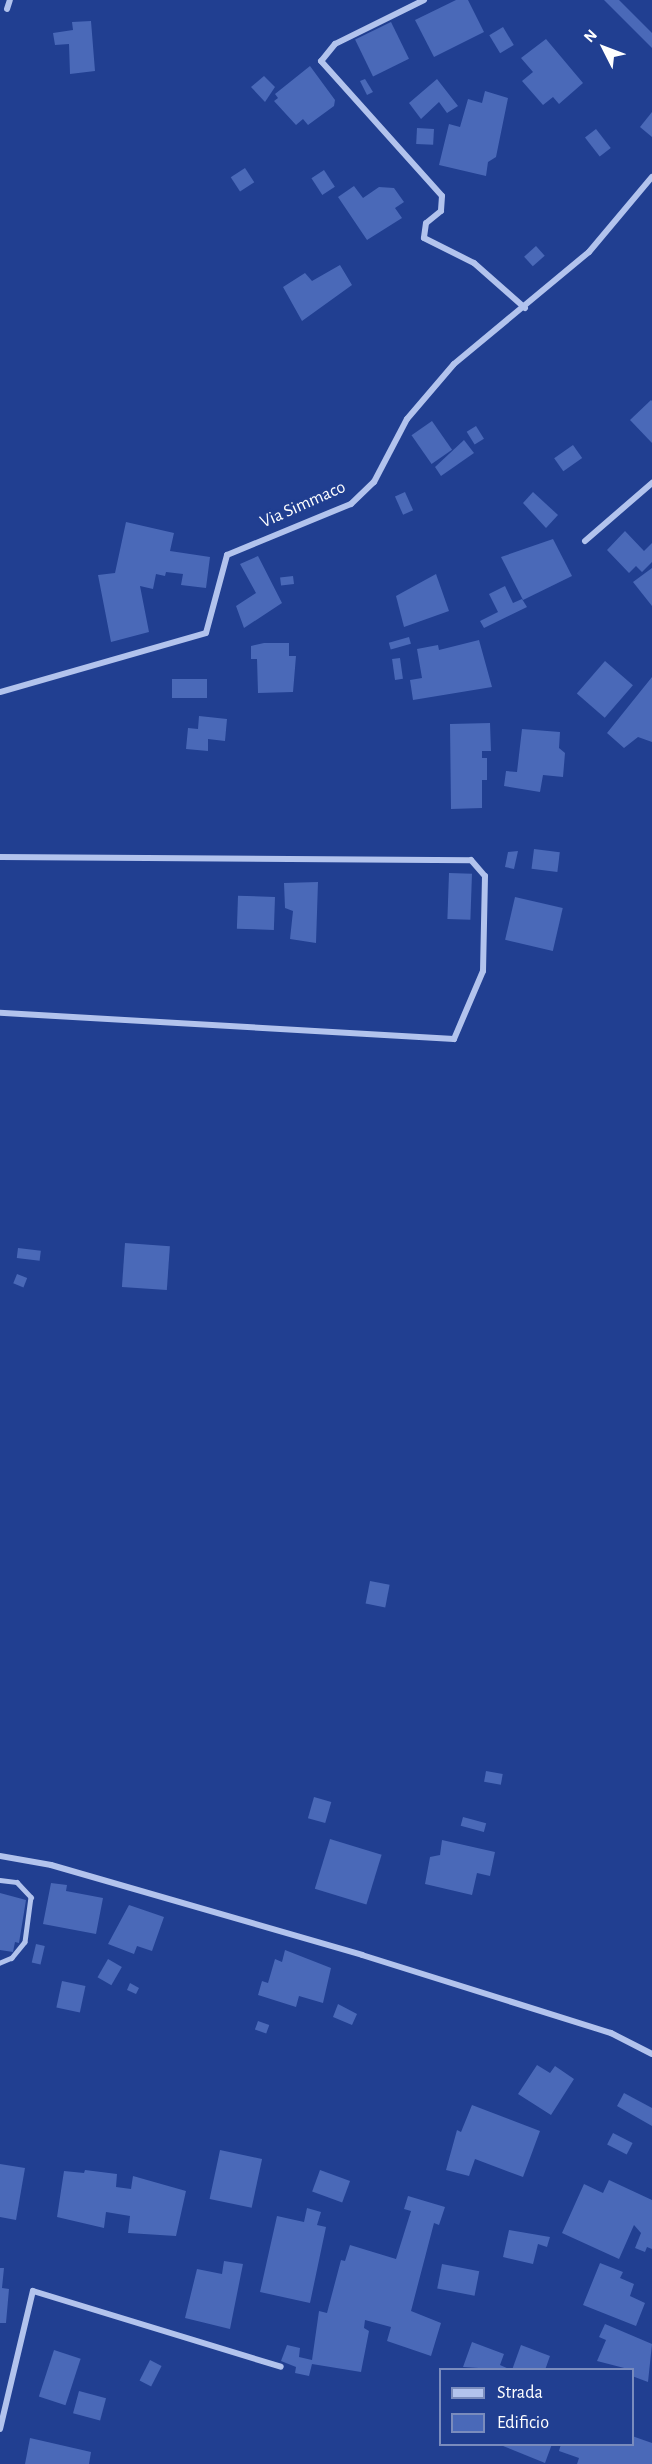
<!DOCTYPE html>
<html>
<head>
<meta charset="utf-8">
<style>
	body { margin:0 }
	#map { position:relative; width:652px; height:2464px; overflow:hidden; background:#213f91; font-family:"Alegreya Sans",sans-serif }
	div>[style] { position:absolute }
	.building>* { inset:0; background:#4a69b8; transform-origin:0 0 }
	.service>* { height:4.5px; margin:-2.25px; padding:0 2.25px; transform-origin:2.25px; border-radius:2.25px; background:#b2c3ed }
	.minor>* { height:6px; margin:-3px; padding:0 3px; transform-origin:3px; border-radius:3px; background:#b2c3ed }
	span { translate:-50% -50%; white-space:nowrap; text-align:center; line-height:1.15; -webkit-text-stroke:6px #213f91; paint-order:stroke }
	.street-label { font-size:18px; color:#fff }
	.legend { position:absolute; left:439px; top:2368px; width:195px; height:78px; box-sizing:border-box; background:#213f91; border:2px solid #7a8cbd; margin:0; padding:8px 10px; list-style:none; font-size:18px; color:#fff }
	.legend li { display:flex; align-items:center; gap:12px; height:30px }
	.legend b { width:30px; border:2px solid #7a8cbd }
	.north { position:absolute; left:574px; top:18px; width:60px; height:60px; -webkit-text-stroke:4px #213f91; paint-order:stroke; rotate:312deg; font-size:16px; font-weight:700; line-height:24px; text-align:center; color:#fff }
	.north::after { content:''; display:block; margin:auto; width:21px; height:27px; background:#fff; clip-path:polygon(50% 0,100% 100%,50% 72%,0 100%) }
</style>
</head>
<body>
<div id="map">
	<div class="building">
		<div style="clip-path:polygon(456px 0,468px 0,484px 32px,434px 57px,415px 20px)"></div>
		<div style="clip-path:polygon(604px 0,619px 0,652px 33px,652px 48px)"></div>
		<div style="clip-path:polygon(91px 21px,95px 71px,70px 74px,69px 44px,55px 45px,53px 33px,73px 30px,72px 22px)"></div>
		<div style="left:391px;top:22px;width:41px;height:40px;rotate:64deg"></div>
		<div style="left:503px;top:27px;width:21px;height:16px;rotate:59deg"></div>
		<div style="clip-path:polygon(546px 39px,583px 83px,559px 104px,553px 97px,543px 105px,522px 81px,533px 72px,521px 58px)"></div>
		<div style="clip-path:polygon(310px 66px,335px 100px,334px 106px,308px 125px,303px 119px,296px 125px,274px 101px,278px 98px,275px 94px)"></div>
		<div style="clip-path:polygon(264px 76px,275px 87px,265px 102px,251px 87px)"></div>
		<div style="clip-path:polygon(365px 79px,373px 92px,367px 95px,360px 81px)"></div>
		<div style="clip-path:polygon(437px 79px,458px 106px,447px 113px,439px 102px,421px 119px,409px 103px)"></div>
		<div style="clip-path:polygon(485px 91px,508px 98px,496px 157px,488px 162px,486px 176px,439px 165px,449px 124px,460px 127px,468px 99px,482px 103px)"></div>
		<div style="clip-path:polygon(652px 112px,652px 137px,640px 127px)"></div>
		<div style="left:417px;top:128px;width:17px;height:16px;rotate:3deg"></div>
		<div style="left:596px;top:129px;width:24px;height:14px;rotate:52deg"></div>
		<div style="left:245px;top:168px;width:17px;height:17px;rotate:57deg"></div>
		<div style="left:324px;top:170px;width:20px;height:15px;rotate:57deg"></div>
		<div style="clip-path:polygon(354px 186px,363px 198px,379px 187px,394px 188px,404px 202px,395px 208px,402px 218px,367px 240px,338px 197px)"></div>
		<div style="left:536px;top:246px;width:13px;height:16px;rotate:48deg"></div>
		<div style="clip-path:polygon(340px 265px,352px 285px,302px 321px,283px 287px,305px 273px,312px 281px)"></div>
		<div style="clip-path:polygon(651px 400px,652px 401px,652px 443px,630px 420px)"></div>
		<div style="left:432px;top:421px;width:35px;height:25px;rotate:55deg"></div>
		<div style="left:476px;top:426px;width:15px;height:11px;rotate:58deg"></div>
		<div style="clip-path:polygon(464px 440px,474px 453px,441px 476px,435px 467px)"></div>
		<div style="left:573px;top:445px;width:16px;height:23px;rotate:55deg"></div>
		<div style="left:405px;top:492px;width:20px;height:11px;rotate:66deg"></div>
		<div style="clip-path:polygon(533px 492px,558px 515px,546px 528px,523px 503px)"></div>
		<div style="clip-path:polygon(126px 522px,174px 533px,170px 551px,210px 557px,206px 588px,181px 585px,183px 574px,166px 572px,165px 576px,156px 574px,153px 589px,140px 586px,149px 632px,111px 642px,98px 575px,115px 573px)"></div>
		<div style="clip-path:polygon(625px 531px,644px 551px,652px 543px,652px 562px,642px 572px,636px 566px,629px 573px,607px 550px)"></div>
		<div style="clip-path:polygon(553px 539px,572px 576px,523px 600px,501px 557px)"></div>
		<div style="clip-path:polygon(258px 556px,282px 603px,244px 628px,236px 606px,256px 593px,240px 564px)"></div>
		<div style="clip-path:polygon(652px 568px,652px 606px,633px 582px)"></div>
		<div style="clip-path:polygon(436px 574px,449px 611px,404px 627px,396px 596px)"></div>
		<div style="left:293px;top:576px;width:8px;height:13px;rotate:83deg"></div>
		<div style="clip-path:polygon(505px 586px,513px 603px,522px 599px,527px 607px,484px 628px,480px 621px,498px 612px,489px 594px)"></div>
		<div style="left:409px;top:637px;width:7px;height:21px;rotate:74deg"></div>
		<div style="clip-path:polygon(479px 640px,492px 687px,413px 700px,410px 680px,422px 678px,417px 649px,438px 645px,439px 650px)"></div>
		<div style="clip-path:polygon(264px 643px,289px 643px,289px 656px,296px 656px,293px 692px,258px 693px,257px 659px,251px 659px,251px 646px)"></div>
		<div style="left:400px;top:658px;width:21px;height:8px;rotate:82deg"></div>
		<div style="left:605px;top:661px;width:37px;height:43px;rotate:41deg"></div>
		<div style="clip-path:polygon(652px 677px,652px 742px,638px 737px,624px 748px,607px 733px)"></div>
		<div style="left:207px;top:679px;width:19px;height:35px;rotate:90deg"></div>
		<div style="clip-path:polygon(199px 716px,227px 719px,225px 741px,208px 739px,208px 751px,186px 749px,188px 728px,198px 729px)"></div>
		<div style="clip-path:polygon(490px 723px,491px 751px,482px 751px,482px 758px,487px 758px,487px 780px,482px 780px,482px 808px,451px 809px,450px 724px)"></div>
		<div style="clip-path:polygon(522px 729px,560px 732px,559px 748px,565px 753px,563px 777px,543px 775px,540px 792px,504px 786px,506px 771px,517px 772px)"></div>
		<div style="left:534px;top:849px;width:26px;height:20px;rotate:7deg"></div>
		<div style="clip-path:polygon(518px 851px,514px 869px,505px 867px,508px 852px)"></div>
		<div style="left:449px;top:873px;width:23px;height:46px;rotate:2deg"></div>
		<div style="clip-path:polygon(318px 882px,316px 943px,290px 939px,293px 911px,285px 908px,284px 883px)"></div>
		<div style="left:275px;top:897px;width:33px;height:37px;rotate:92deg"></div>
		<div style="left:515px;top:897px;width:49px;height:44px;rotate:13deg"></div>
		<div style="left:125px;top:1243px;width:45px;height:44px;rotate:4deg"></div>
		<div style="left:18px;top:1248px;width:23px;height:10px;rotate:7deg"></div>
		<div style="left:17px;top:1274px;width:11px;height:10px;rotate:22deg"></div>
		<div style="left:370px;top:1581px;width:20px;height:23px;rotate:11deg"></div>
		<div style="left:486px;top:1771px;width:17px;height:11px;rotate:10deg"></div>
		<div style="left:314px;top:1797px;width:18px;height:22px;rotate:16deg"></div>
		<div style="left:463px;top:1817px;width:24px;height:9px;rotate:15deg"></div>
		<div style="left:330px;top:1839px;width:54px;height:52px;rotate:17deg"></div>
		<div style="clip-path:polygon(442px 1840px,495px 1852px,490px 1876px,477px 1873px,472px 1895px,425px 1884px,430px 1857px,440px 1855px)"></div>
		<div style="clip-path:polygon(51px 1883px,67px 1885px,66px 1891px,103px 1898px,96px 1934px,43px 1924px)"></div>
		<div style="clip-path:polygon(0 1893px,26px 1900px,19px 1943px,15px 1942px,13px 1952px,0 1950px)"></div>
		<div style="clip-path:polygon(129px 1905px,164px 1917px,152px 1951px,137px 1946px,134px 1954px,108px 1944px)"></div>
		<div style="left:36px;top:1944px;width:9px;height:19px;rotate:13deg"></div>
		<div style="clip-path:polygon(285px 1950px,331px 1968px,323px 2003px,299px 1996px,296px 2007px,258px 1995px,262px 1981px,268px 1983px,275px 1959px,282px 1962px)"></div>
		<div style="left:108px;top:1959px;width:16px;height:21px;rotate:30deg"></div>
		<div style="left:62px;top:1981px;width:24px;height:27px;rotate:12deg"></div>
		<div style="clip-path:polygon(130px 1983px,139px 1988px,136px 1994px,127px 1990px)"></div>
		<div style="clip-path:polygon(338px 2004px,357px 2014px,352px 2025px,333px 2017px)"></div>
		<div style="left:258px;top:2021px;width:12px;height:9px;rotate:20deg"></div>
		<div style="clip-path:polygon(537px 2065px,550px 2073px,555px 2066px,574px 2079px,551px 2115px,518px 2094px)"></div>
		<div style="clip-path:polygon(624px 2093px,652px 2108px,652px 2126px,617px 2106px)"></div>
		<div style="clip-path:polygon(472px 2105px,540px 2131px,523px 2177px,475px 2159px,469px 2176px,446px 2170px,457px 2130px,461px 2132px)"></div>
		<div style="left:613px;top:2133px;width:22px;height:13px;rotate:27deg"></div>
		<div style="left:220px;top:2150px;width:43px;height:50px;rotate:12deg"></div>
		<div style="clip-path:polygon(0 2164px,25px 2168px,16px 2220px,0 2217px)"></div>
		<div style="clip-path:polygon(85px 2170px,117px 2174px,116px 2187px,131px 2189px,133px 2176px,186px 2191px,176px 2236px,128px 2233px,130px 2216px,106px 2212px,104px 2228px,57px 2217px,64px 2171px,84px 2173px)"></div>
		<div style="left:320px;top:2170px;width:32px;height:23px;rotate:20deg"></div>
		<div style="clip-path:polygon(609px 2180px,652px 2200px,652px 2249px,647px 2247px,645px 2252px,635px 2248px,641px 2233px,634px 2225px,619px 2259px,562px 2233px,584px 2184px,603px 2193px)"></div>
		<div style="clip-path:polygon(408px 2196px,445px 2207px,439px 2225px,434px 2223px,411px 2311px,441px 2323px,431px 2356px,387px 2341px,391px 2327px,365px 2320px,364px 2328px,369px 2331px,361px 2372px,312px 2364px,309px 2376px,295px 2373px,296px 2367px,281px 2361px,287px 2345px,300px 2348px,299px 2357px,312px 2360px,319px 2311px,327px 2313px,341px 2260px,345px 2261px,350px 2245px,396px 2259px,411px 2211px,404px 2209px)"></div>
		<div style="clip-path:polygon(307px 2208px,321px 2212px,317px 2225px,326px 2227px,310px 2303px,260px 2292px,277px 2216px,304px 2222px)"></div>
		<div style="clip-path:polygon(509px 2230px,550px 2237px,547px 2247px,538px 2244px,533px 2264px,503px 2257px)"></div>
		<div style="clip-path:polygon(224px 2261px,243px 2264px,230px 2329px,185px 2318px,197px 2269px,222px 2274px)"></div>
		<div style="clip-path:polygon(600px 2263px,623px 2272px,620px 2278px,634px 2284px,630px 2296px,645px 2303px,636px 2326px,583px 2305px)"></div>
		<div style="left:442px;top:2264px;width:38px;height:25px;rotate:11deg"></div>
		<div style="clip-path:polygon(0 2268px,4px 2268px,2px 2288px,9px 2289px,6px 2323px,0 2323px)"></div>
		<div style="clip-path:polygon(605px 2324px,652px 2344px,648px 2382px,632px 2376px,632px 2370px,597px 2361px,606px 2340px,599px 2337px)"></div>
		<div style="clip-path:polygon(472px 2342px,504px 2354px,500px 2365px,511px 2370px,463px 2367px)"></div>
		<div style="clip-path:polygon(521px 2345px,550px 2356px,545px 2370px,512px 2370px)"></div>
		<div style="left:54px;top:2350px;width:28px;height:49px;rotate:18deg"></div>
		<div style="left:150px;top:2360px;width:13px;height:23px;rotate:27deg"></div>
		<div style="left:79px;top:2391px;width:28px;height:23px;rotate:15deg"></div>
		<div style="clip-path:polygon(632px 2436px,652px 2443px,652px 2464px,577px 2464px,579px 2458px,559px 2451px,561px 2444px,632px 2444px)"></div>
		<div style="clip-path:polygon(30px 2438px,91px 2452px,89px 2464px,25px 2464px)"></div>
		<div style="clip-path:polygon(498px 2444px,552px 2444px,545px 2463px)"></div>
	</div>
	<div class="service">
		<div style="left:0;top:1880px;width:17px;rotate:7deg"></div>
		<div style="left:17px;top:1882px;width:21px;rotate:47deg"></div>
		<div style="left:31px;top:1897px;width:45px;rotate:97.6deg"></div>
		<div style="left:25px;top:1942px;width:21px;rotate:129deg"></div>
		<div style="left:12px;top:1958px;width:13px;rotate:157deg"></div>
	</div>
	<div class="minor">
		<div style="left:424px;top:0;width:99px;rotate:153.7deg"></div>
		<div style="left:335px;top:44px;width:22px;rotate:129deg"></div>
		<div style="left:321px;top:61px;width:181px;rotate:48.1deg"></div>
		<div style="left:442px;top:196px;width:15px;rotate:94deg"></div>
		<div style="left:441px;top:211px;width:19px;rotate:141deg"></div>
		<div style="left:426px;top:223px;width:15px;rotate:98deg"></div>
		<div style="left:424px;top:238px;width:56px;rotate:26.6deg"></div>
		<div style="left:474px;top:263px;width:68px;rotate:41.4deg"></div>
		<div style="left:7px;top:9px;width:9px;rotate:-72deg"></div>
		<div style="left:585px;top:541px;width:89px;rotate:-40.9deg"></div>
		<div style="left:0;top:692px;width:214px;rotate:-16deg"></div>
		<div style="left:206px;top:633px;width:81px;rotate:-74.9deg"></div>
		<div style="left:227px;top:555px;width:134px;rotate:-22.4deg"></div>
		<div style="left:351px;top:504px;width:32px;rotate:-44deg"></div>
		<div style="left:374px;top:482px;width:71px;rotate:-62.4deg"></div>
		<div style="left:407px;top:419px;width:72px;rotate:-49.5deg"></div>
		<div style="left:454px;top:364px;width:175px;rotate:-39.7deg"></div>
		<div style="left:589px;top:252px;width:98px;rotate:-50deg"></div>
		<div style="left:0;top:857px;width:471px;rotate:0.4deg"></div>
		<div style="left:471px;top:860px;width:21px;rotate:49deg"></div>
		<div style="left:485px;top:876px;width:95px;rotate:91.2deg"></div>
		<div style="left:483px;top:971px;width:74px;rotate:113.1deg"></div>
		<div style="left:454px;top:1039px;width:455px;rotate:-176.7deg"></div>
		<div style="left:0;top:1856px;width:52px;rotate:10deg"></div>
		<div style="left:51px;top:1865px;width:324px;rotate:16.1deg"></div>
		<div style="left:362px;top:1955px;width:261px;rotate:17.4deg"></div>
		<div style="left:611px;top:2033px;width:46px;rotate:27.1deg"></div>
		<div style="left:0;top:2429px;width:142px;rotate:-76.6deg"></div>
		<div style="left:33px;top:2291px;width:259px;rotate:17deg"></div>
	</div>
	<div class="street-label">
		<span style="left:303px;top:505px;rotate:-24deg">Via Simmaco</span>
	</div>
	<ul class="legend">
	<li><b style="height:8px;background:#b2c3ed"></b>Strada</li>
	<li><b style="height:16px;background:#4a69b8"></b>Edificio</li>
	</ul>
	<div class="north">N</div>
</div>
</body>
</html>
